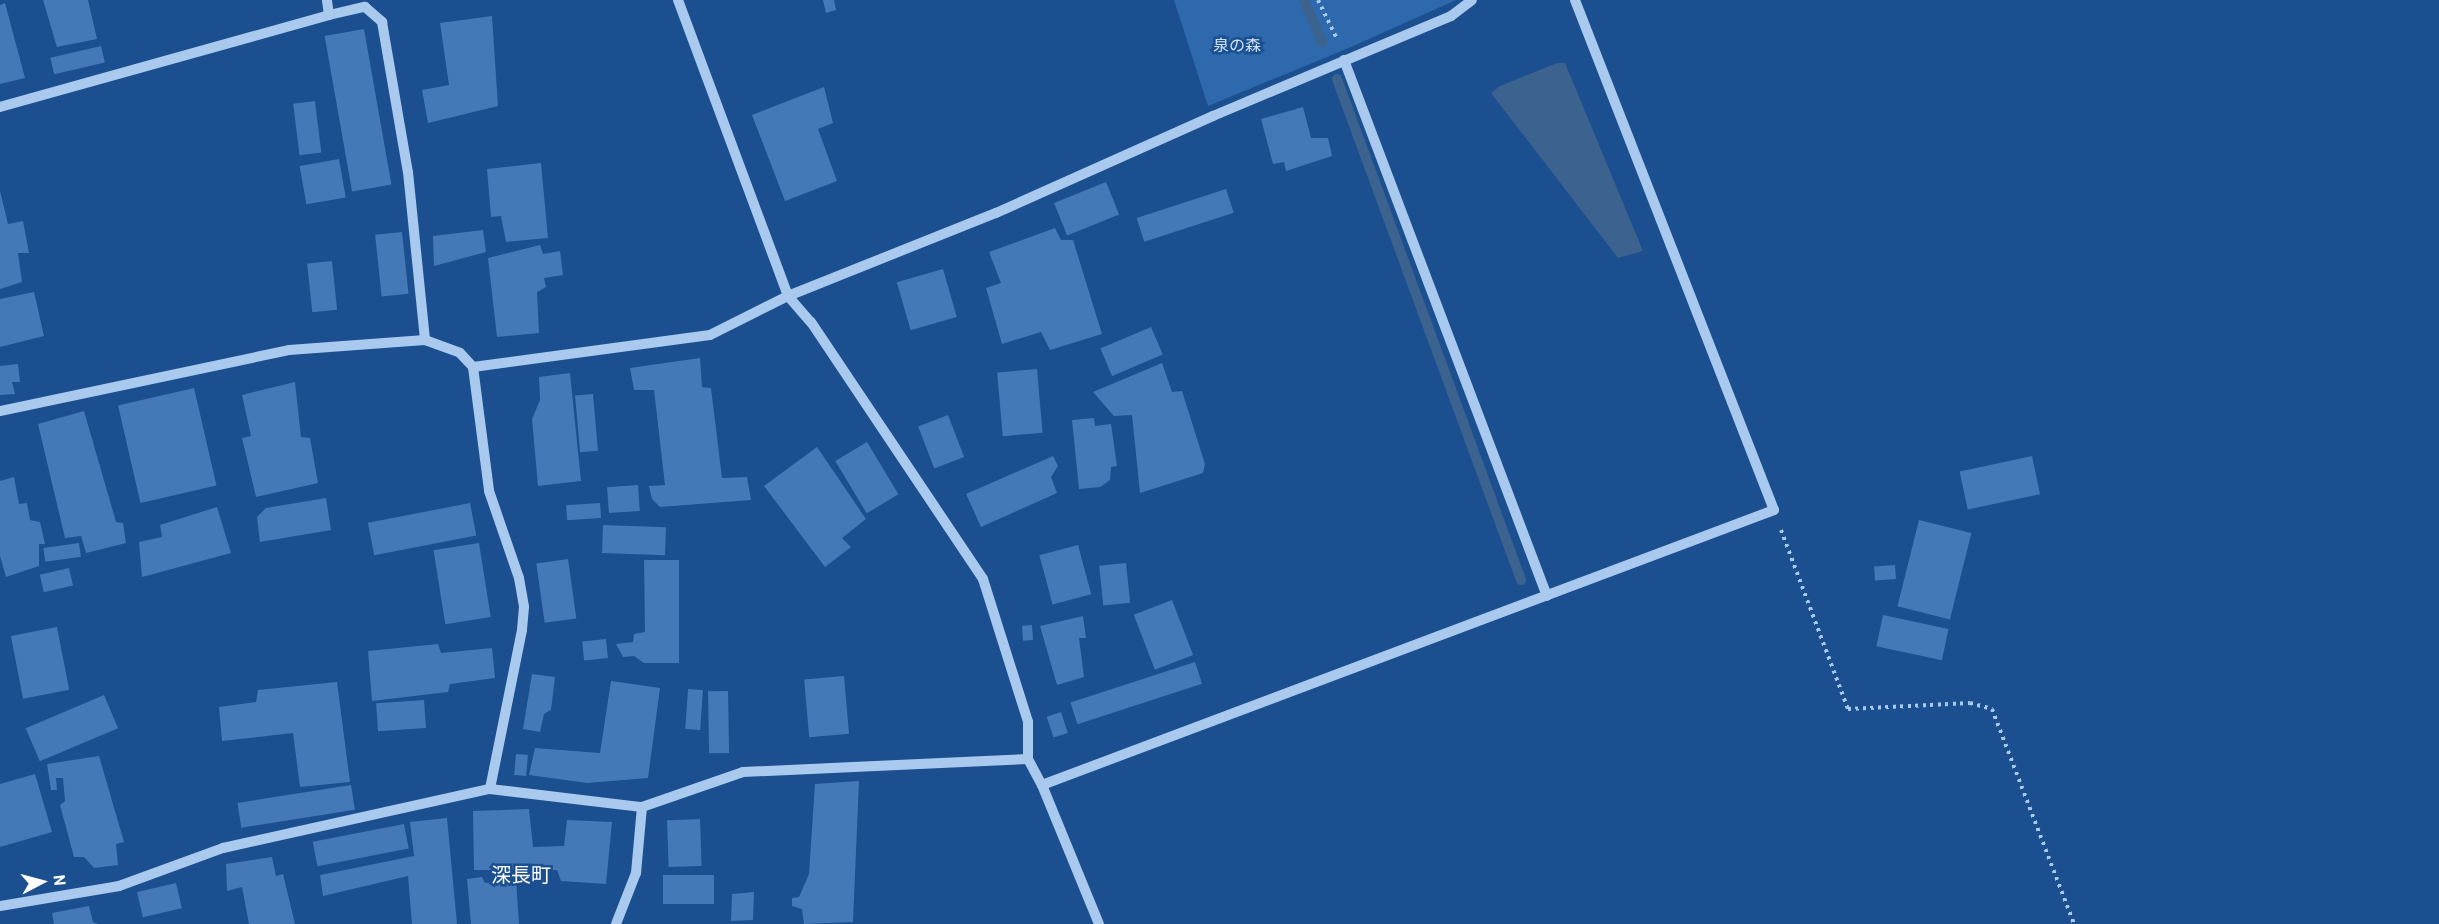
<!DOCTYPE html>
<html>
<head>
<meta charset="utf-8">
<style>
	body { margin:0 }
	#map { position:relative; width:2439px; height:924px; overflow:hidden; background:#1b4f8f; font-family:Barlow,"Noto Sans JP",sans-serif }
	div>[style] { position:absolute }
	.green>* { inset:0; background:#2e69ad }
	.water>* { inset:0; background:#3c6290 }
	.stream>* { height:10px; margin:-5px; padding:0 5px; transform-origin:5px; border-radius:5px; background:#3c6290 }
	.building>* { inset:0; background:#4478b7; transform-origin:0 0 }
	.path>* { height:4px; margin-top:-2px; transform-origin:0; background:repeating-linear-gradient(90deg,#a9c9ee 0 3px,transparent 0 7.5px) }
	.minor>* { height:10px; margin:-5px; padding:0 5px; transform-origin:5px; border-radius:5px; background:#a9c9ee }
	span { translate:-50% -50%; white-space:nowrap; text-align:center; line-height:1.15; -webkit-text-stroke:5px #1b4f8f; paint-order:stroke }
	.park-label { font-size:16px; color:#cfe3fa }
	.quarter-label { font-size:20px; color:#fff }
	.north { position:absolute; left:12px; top:852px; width:60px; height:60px; -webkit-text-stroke:4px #1b4f8f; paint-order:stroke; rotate:84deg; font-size:16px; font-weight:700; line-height:24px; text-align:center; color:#fff }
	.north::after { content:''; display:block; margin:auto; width:21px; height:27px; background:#fff; clip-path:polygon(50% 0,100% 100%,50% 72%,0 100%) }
</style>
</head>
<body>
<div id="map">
	<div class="green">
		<div style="clip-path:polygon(1174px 0,1456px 0,1351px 47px,1208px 106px)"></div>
	</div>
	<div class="water">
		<div style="clip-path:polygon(1557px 63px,1565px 63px,1643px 251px,1618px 258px,1491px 93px,1500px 86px)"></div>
	</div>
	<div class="stream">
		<div style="left:1304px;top:0;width:46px;rotate:66.8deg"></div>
		<div style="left:1337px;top:79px;width:534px;rotate:69.83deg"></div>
	</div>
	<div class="building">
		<div style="clip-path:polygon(43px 0,88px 0,97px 39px,57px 47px)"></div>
		<div style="clip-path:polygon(823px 0,834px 0,836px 10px,826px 13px)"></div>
		<div style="clip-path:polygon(5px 3px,25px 78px,0 84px,0 5px)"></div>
		<div style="clip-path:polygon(492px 16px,498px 106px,428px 123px,422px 90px,449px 85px,440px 23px)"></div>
		<div style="left:364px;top:29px;width:158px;height:40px;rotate:80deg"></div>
		<div style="left:101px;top:46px;width:17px;height:52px;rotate:77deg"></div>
		<div style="clip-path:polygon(824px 87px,833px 123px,818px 129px,837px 181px,785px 201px,752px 115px)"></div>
		<div style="left:315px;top:101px;width:52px;height:22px;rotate:83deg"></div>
		<div style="clip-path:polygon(1303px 107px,1311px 138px,1328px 138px,1332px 156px,1286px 171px,1284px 162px,1273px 164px,1261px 119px)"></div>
		<div style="left:339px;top:159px;width:39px;height:40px;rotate:80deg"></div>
		<div style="clip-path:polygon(541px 163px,548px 238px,506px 242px,501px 216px,491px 217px,487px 169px)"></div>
		<div style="left:1106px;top:182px;width:35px;height:56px;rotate:68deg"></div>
		<div style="left:1226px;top:189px;width:25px;height:94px;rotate:72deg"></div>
		<div style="clip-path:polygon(0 191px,8px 224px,23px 221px,29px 253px,18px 253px,22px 282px,0 289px)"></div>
		<div style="clip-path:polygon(1055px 228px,1061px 240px,1073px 240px,1102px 334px,1050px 350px,1041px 332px,1002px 344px,986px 288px,1001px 283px,989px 252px)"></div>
		<div style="clip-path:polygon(483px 230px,486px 252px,434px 266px,433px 236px)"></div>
		<div style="left:402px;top:232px;width:62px;height:27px;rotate:84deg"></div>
		<div style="clip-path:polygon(540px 245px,543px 254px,560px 251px,563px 275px,544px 278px,546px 287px,537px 292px,539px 333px,497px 337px,488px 258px)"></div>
		<div style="left:332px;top:261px;width:49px;height:25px;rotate:84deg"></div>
		<div style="left:943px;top:269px;width:50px;height:48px;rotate:74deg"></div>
		<div style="clip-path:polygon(34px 292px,44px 336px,0 347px,0 299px)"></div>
		<div style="left:1151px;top:327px;width:30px;height:55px;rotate:67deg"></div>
		<div style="clip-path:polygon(700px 358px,702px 387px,711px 388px,722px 478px,747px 477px,751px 500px,660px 507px,652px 499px,649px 486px,665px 485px,654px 390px,634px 390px,630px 368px)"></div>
		<div style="clip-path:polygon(1162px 363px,1172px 392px,1182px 391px,1205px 464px,1203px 473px,1140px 493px,1132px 415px,1114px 416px,1093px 392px)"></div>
		<div style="clip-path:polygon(18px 364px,20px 382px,12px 382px,15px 394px,0 395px,0 366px)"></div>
		<div style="left:1037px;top:369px;width:64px;height:40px;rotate:85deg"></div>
		<div style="clip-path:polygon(570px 373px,581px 481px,538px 486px,532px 419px,540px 400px,539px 377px)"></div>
		<div style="clip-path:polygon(295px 382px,301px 437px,310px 438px,318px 483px,256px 497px,242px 438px,251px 436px,242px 395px)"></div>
		<div style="left:194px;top:388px;width:100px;height:78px;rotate:77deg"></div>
		<div style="left:593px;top:394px;width:57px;height:18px;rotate:85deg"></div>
		<div style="clip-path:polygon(84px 411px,116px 522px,123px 523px,126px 543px,86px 553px,81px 536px,65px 538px,38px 424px)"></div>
		<div style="left:948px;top:415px;width:45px;height:32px;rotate:69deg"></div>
		<div style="clip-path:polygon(1094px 418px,1095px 426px,1111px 424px,1117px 466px,1111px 467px,1110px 480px,1100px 487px,1079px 489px,1072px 420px)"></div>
		<div style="left:867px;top:442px;width:61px;height:37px;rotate:59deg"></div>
		<div style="clip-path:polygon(817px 447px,866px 519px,842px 538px,851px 547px,825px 567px,764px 486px)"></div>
		<div style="clip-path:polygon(1053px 456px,1058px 466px,1051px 477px,1057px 493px,981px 527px,966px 494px)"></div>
		<div style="left:2032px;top:456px;width:39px;height:74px;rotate:78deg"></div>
		<div style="clip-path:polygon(14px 477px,19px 504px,27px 503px,30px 520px,40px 522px,45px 544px,39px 544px,39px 566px,6px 577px,0 556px,0 481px)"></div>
		<div style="left:638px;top:485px;width:26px;height:31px;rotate:86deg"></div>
		<div style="clip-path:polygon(326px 498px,331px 530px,260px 542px,257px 517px,266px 508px)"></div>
		<div style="left:470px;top:503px;width:33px;height:104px;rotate:79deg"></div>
		<div style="left:600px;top:503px;width:15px;height:34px;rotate:86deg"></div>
		<div style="clip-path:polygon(217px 507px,231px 553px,142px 577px,139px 542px,162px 537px,160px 525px)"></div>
		<div style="left:1919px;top:520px;width:54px;height:89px;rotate:14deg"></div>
		<div style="left:603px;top:525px;width:63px;height:28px;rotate:2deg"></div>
		<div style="left:79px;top:543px;width:14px;height:36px;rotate:82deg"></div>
		<div style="left:479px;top:543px;width:75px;height:46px;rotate:81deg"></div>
		<div style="left:1078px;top:545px;width:51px;height:40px;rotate:75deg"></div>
		<div style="left:568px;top:559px;width:60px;height:32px;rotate:82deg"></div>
		<div style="clip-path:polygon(644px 560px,679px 560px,679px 663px,644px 663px,634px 656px,623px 657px,616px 644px,633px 642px,634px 634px,645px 632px)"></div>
		<div style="left:1126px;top:563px;width:40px;height:27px;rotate:84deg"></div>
		<div style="left:1895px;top:565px;width:14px;height:21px;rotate:86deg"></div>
		<div style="left:69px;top:568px;width:18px;height:30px;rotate:77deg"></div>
		<div style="left:1172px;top:600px;width:59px;height:41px;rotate:69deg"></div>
		<div style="left:1883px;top:615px;width:67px;height:32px;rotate:12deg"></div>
		<div style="clip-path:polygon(1083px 616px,1086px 638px,1079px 638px,1084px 677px,1057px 685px,1040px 626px)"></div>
		<div style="left:1032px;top:625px;width:15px;height:10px;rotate:86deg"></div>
		<div style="left:57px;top:627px;width:64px;height:47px;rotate:79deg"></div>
		<div style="left:606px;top:639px;width:19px;height:24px;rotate:84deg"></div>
		<div style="clip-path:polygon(438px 644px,441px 653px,492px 648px,495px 678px,450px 684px,448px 692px,372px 701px,368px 651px)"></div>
		<div style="left:1195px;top:662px;width:23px;height:131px;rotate:72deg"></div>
		<div style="clip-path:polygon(532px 674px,555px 677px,551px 710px,544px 714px,540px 732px,523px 729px)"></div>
		<div style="left:844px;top:676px;width:58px;height:40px;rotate:85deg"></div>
		<div style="clip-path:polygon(611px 681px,660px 688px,648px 778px,587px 783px,529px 775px,535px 748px,600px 753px)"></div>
		<div style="clip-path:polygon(337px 682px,350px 782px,300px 787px,293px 733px,222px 741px,219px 707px,256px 702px,258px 690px)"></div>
		<div style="left:688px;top:689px;width:15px;height:40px;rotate:4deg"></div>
		<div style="left:728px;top:691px;width:62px;height:20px;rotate:89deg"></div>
		<div style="left:104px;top:695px;width:36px;height:85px;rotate:67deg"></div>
		<div style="left:424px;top:700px;width:28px;height:48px;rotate:86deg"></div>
		<div style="left:1061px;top:712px;width:22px;height:15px;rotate:72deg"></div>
		<div style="left:516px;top:754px;width:12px;height:21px;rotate:5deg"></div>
		<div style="clip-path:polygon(99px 756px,124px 842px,116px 844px,118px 865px,94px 868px,84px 857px,74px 857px,60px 805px,65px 801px,63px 778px,56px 778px,57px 790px,51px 790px,47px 764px)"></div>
		<div style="clip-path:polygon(35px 774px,52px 832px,0 847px,0 784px)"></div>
		<div style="clip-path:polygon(859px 781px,853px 922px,804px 924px,802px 909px,792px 906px,792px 898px,799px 897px,809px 874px,815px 784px)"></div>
		<div style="left:351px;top:785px;width:25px;height:115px;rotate:81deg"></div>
		<div style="clip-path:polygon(529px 809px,533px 847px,564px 846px,567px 820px,612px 822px,606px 884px,561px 881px,557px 870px,474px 870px,473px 811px)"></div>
		<div style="clip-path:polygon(447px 818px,457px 924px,412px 924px,408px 876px,323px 896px,320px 875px,414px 856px,410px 822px)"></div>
		<div style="left:700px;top:819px;width:47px;height:33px;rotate:88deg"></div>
		<div style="left:404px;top:824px;width:25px;height:93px;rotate:79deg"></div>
		<div style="clip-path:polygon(272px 857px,276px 876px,283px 874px,295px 924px,249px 924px,242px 887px,227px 891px,226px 864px)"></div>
		<div style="left:663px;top:875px;width:51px;height:29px"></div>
		<div style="clip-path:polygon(482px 877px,485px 883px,516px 880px,519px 924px,471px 924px,467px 879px)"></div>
		<div style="left:176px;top:883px;width:26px;height:40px;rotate:77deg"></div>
		<div style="clip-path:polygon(754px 892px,753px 920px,731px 921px,732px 894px)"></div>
		<div style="clip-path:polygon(89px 906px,93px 922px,98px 924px,54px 924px,52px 913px)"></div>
	</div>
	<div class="path">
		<div style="left:1318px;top:0;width:43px;rotate:64deg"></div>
		<div style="left:1781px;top:530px;width:191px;rotate:69.5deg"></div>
		<div style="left:1848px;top:709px;width:122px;rotate:-2.8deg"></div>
		<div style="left:1970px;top:703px;width:23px;rotate:15deg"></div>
		<div style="left:1992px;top:709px;width:230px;rotate:69.1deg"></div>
	</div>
	<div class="minor">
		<div style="left:678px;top:0;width:316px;rotate:69.6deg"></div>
		<div style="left:788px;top:296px;width:35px;rotate:49deg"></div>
		<div style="left:811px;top:322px;width:309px;rotate:56.2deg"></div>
		<div style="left:983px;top:579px;width:150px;rotate:72.5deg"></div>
		<div style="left:1028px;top:722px;width:37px;rotate:90deg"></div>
		<div style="left:1028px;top:759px;width:30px;rotate:62deg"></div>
		<div style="left:1042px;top:785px;width:150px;rotate:67.7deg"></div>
		<div style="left:329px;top:15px;width:37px;rotate:-13deg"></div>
		<div style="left:365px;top:7px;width:23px;rotate:41deg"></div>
		<div style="left:382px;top:22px;width:152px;rotate:80.2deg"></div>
		<div style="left:408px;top:172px;width:169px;rotate:84.2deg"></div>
		<div style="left:1344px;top:60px;width:573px;rotate:69.26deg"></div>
		<div style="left:0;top:107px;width:342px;rotate:-15.6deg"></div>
		<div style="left:329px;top:15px;width:15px;rotate:-98deg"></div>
		<div style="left:473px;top:367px;width:125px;rotate:82.6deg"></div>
		<div style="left:489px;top:491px;width:92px;rotate:71deg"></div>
		<div style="left:519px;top:578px;width:29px;rotate:80deg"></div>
		<div style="left:524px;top:607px;width:23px;rotate:95deg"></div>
		<div style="left:522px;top:630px;width:162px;rotate:101.4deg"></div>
		<div style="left:0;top:411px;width:295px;rotate:-11.9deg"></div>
		<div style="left:289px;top:350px;width:136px;rotate:-4.2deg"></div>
		<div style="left:425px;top:340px;width:37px;rotate:20deg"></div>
		<div style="left:460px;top:353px;width:19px;rotate:47deg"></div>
		<div style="left:473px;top:367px;width:239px;rotate:-7.7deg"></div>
		<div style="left:710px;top:335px;width:87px;rotate:-26.6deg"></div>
		<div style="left:788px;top:296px;width:224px;rotate:-21.8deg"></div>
		<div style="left:996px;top:213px;width:238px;rotate:-24.1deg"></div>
		<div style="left:1213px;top:116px;width:258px;rotate:-22.8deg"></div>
		<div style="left:1451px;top:16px;width:26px;rotate:-37deg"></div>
		<div style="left:1042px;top:785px;width:782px;rotate:-20.59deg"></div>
		<div style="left:1774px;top:510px;width:547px;rotate:-111.32deg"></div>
		<div style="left:0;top:906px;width:121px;rotate:-9.5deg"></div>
		<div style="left:119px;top:886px;width:111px;rotate:-20.1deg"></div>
		<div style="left:223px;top:848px;width:273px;rotate:-12.5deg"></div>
		<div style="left:490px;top:789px;width:153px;rotate:6.8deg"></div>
		<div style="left:616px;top:924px;width:55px;rotate:-68.6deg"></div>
		<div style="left:636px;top:873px;width:66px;rotate:-84.8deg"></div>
		<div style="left:642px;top:807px;width:107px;rotate:-19.1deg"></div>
		<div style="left:743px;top:772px;width:285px;rotate:-2.6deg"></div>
	</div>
	<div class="park-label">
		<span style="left:1237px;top:45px">泉の森</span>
	</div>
	<div class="quarter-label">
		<span style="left:521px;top:874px">深長町</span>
	</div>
	<div class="north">N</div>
</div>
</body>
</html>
